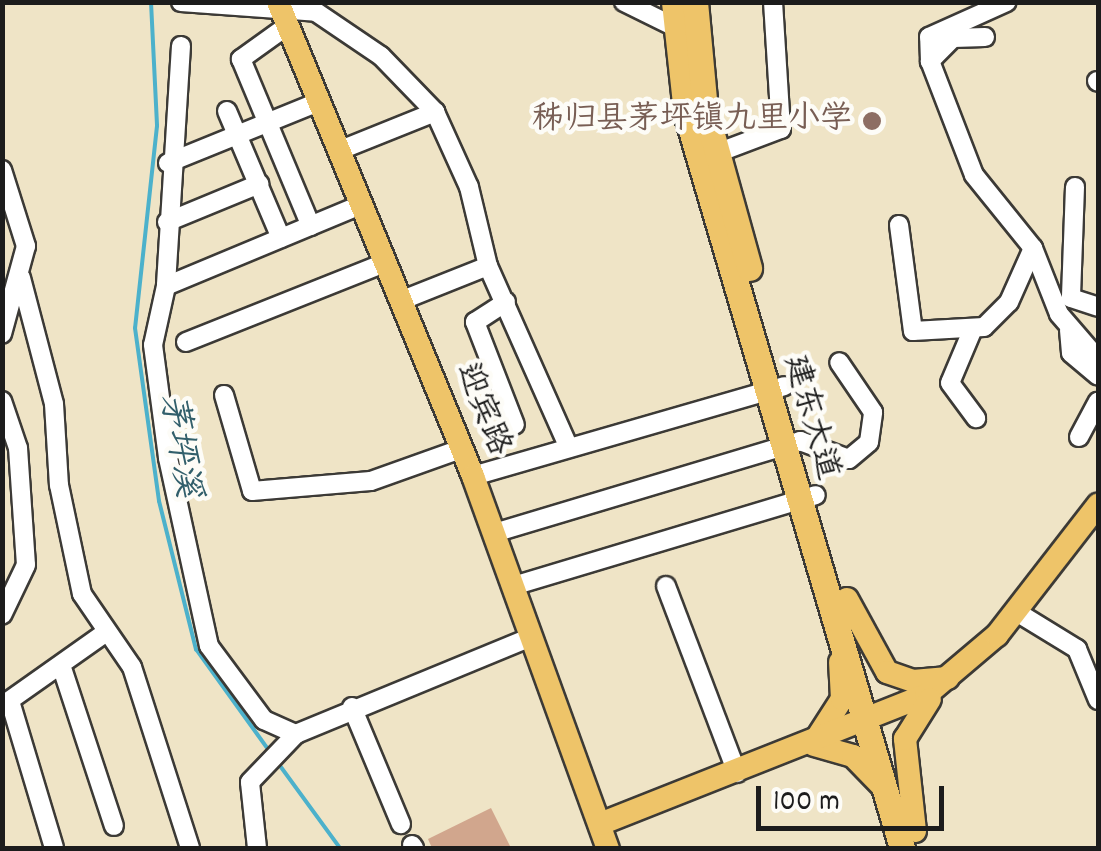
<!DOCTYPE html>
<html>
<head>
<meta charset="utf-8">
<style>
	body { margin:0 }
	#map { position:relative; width:1101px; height:851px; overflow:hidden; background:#efe4c6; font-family:Dekko,"LXGW WenKai TC",sans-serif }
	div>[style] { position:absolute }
	.stream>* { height:4px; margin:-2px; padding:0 2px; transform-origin:2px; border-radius:2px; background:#4cb1cb }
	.building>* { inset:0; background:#d1a68d }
	.roads { filter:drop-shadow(2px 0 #3c3a36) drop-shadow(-2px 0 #3c3a36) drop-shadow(0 2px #3c3a36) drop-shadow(0 -2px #3c3a36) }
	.minor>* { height:18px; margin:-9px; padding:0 9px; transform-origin:9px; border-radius:9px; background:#fff }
	.major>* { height:22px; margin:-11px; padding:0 11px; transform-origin:11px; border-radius:11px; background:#eec469 }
	.highway>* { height:25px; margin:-12.5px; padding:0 12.5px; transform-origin:12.5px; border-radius:12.5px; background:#eec469 }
	.dots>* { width:28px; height:28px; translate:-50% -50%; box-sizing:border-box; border:5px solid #fdfcf7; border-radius:50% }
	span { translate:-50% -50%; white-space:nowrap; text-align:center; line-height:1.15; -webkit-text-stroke:9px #fdfcf7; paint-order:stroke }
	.education-label { font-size:32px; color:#785e54 }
	.right { translate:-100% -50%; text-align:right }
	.street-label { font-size:32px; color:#1c1c1c }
	.water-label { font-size:35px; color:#325f6b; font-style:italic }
	.frame { position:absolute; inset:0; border:5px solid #1c1c1c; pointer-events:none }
	.scale { position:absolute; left:756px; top:786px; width:188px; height:45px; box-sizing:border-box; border:5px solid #1c1c1c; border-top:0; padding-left:12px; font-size:30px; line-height:35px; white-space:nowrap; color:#1c1c1c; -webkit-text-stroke:8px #fdfcf7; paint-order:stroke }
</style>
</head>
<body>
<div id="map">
	<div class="stream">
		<div style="left:151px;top:2px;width:124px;rotate:87.2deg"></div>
		<div style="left:157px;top:126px;width:203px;rotate:96.2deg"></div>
		<div style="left:135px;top:328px;width:175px;rotate:82.1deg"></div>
		<div style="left:159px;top:501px;width:153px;rotate:76deg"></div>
		<div style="left:196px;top:649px;width:127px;rotate:54.3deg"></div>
		<div style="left:278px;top:763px;width:105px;rotate:53.9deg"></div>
	</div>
	<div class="building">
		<div style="clip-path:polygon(491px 808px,511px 848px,432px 848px,428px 839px)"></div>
	</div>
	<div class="roads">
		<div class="minor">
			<div style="left:181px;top:2px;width:135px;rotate:4.2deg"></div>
			<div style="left:316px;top:12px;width:78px;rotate:34.1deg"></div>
			<div style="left:381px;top:56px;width:78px;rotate:46deg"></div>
			<div style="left:435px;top:112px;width:82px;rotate:65.6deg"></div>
			<div style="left:469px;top:187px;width:81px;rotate:76.5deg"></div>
			<div style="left:488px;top:266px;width:95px;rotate:158.3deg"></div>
			<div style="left:624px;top:2px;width:68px;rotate:26.2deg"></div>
			<div style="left:287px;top:26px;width:57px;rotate:144.3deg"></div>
			<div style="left:241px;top:59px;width:181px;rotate:67.3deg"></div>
			<div style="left:985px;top:37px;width:32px;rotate:178deg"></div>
			<div style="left:953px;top:38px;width:33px;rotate:135deg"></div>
			<div style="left:930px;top:61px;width:122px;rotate:68.9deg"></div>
			<div style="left:974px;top:175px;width:94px;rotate:51.1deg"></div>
			<div style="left:1033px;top:248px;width:71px;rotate:68.5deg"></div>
			<div style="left:1059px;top:314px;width:60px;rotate:49.1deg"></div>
			<div style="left:181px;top:46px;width:240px;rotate:93.6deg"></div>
			<div style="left:166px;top:286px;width:60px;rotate:102.4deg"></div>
			<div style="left:153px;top:345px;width:114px;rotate:82.4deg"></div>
			<div style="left:168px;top:458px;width:192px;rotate:77.7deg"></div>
			<div style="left:209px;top:646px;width:92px;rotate:53.4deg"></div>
			<div style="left:264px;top:720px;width:35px;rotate:24deg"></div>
			<div style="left:930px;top:61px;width:24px;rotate:-92deg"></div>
			<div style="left:929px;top:37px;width:85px;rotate:-24.2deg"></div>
			<div style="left:1097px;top:81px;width:1px;rotate:45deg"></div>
			<div style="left:227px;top:111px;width:138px;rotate:67deg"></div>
			<div style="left:338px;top:151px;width:105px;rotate:-21.9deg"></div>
			<div style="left:709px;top:156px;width:77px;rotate:-20.6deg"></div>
			<div style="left:781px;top:129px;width:127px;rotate:-93.6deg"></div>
			<div style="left:168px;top:163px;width:162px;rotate:-22.1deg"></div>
			<div style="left:2px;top:170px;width:80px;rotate:72.5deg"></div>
			<div style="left:26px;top:246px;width:91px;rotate:105.3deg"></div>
			<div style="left:1075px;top:187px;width:111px;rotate:92.1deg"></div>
			<div style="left:1071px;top:298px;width:28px;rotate:18deg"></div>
			<div style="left:167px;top:222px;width:100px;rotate:-22.4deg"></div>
			<div style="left:899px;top:225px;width:107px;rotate:82.5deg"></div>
			<div style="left:913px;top:331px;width:71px;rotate:-3.2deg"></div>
			<div style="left:984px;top:327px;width:35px;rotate:-45deg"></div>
			<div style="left:1009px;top:302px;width:59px;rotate:-66deg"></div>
			<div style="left:488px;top:266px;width:199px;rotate:66deg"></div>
			<div style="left:21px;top:278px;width:130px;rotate:75.3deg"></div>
			<div style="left:54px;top:404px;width:81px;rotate:86.5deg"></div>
			<div style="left:59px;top:485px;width:111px;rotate:78.1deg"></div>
			<div style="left:82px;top:594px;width:88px;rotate:55.6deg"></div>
			<div style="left:132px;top:667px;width:190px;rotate:72.2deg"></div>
			<div style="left:166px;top:286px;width:211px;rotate:-22.6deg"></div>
			<div style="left:506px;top:302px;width:37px;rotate:147deg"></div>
			<div style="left:475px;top:322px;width:110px;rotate:68.8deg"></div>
			<div style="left:1069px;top:330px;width:23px;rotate:85deg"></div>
			<div style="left:1071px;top:353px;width:35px;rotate:40deg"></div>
			<div style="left:972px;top:331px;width:56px;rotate:112.9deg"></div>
			<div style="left:950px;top:383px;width:44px;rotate:53.4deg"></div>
			<div style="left:186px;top:342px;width:214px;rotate:-21.7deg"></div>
			<div style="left:224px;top:395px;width:100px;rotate:73.7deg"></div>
			<div style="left:252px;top:491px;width:119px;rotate:-4.8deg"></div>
			<div style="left:371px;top:481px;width:96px;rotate:-19.6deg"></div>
			<div style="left:2px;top:401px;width:50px;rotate:71.2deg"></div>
			<div style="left:18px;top:448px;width:117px;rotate:86.1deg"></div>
			<div style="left:26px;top:565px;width:55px;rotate:115.6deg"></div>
			<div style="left:1079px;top:437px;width:40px;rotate:-62deg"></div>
			<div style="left:473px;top:476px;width:324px;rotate:-16.1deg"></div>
			<div style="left:494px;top:533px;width:320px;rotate:-16.7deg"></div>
			<div style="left:800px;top:441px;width:52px;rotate:20.2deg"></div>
			<div style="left:849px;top:459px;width:26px;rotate:-40deg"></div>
			<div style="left:869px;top:442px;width:30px;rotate:-82deg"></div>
			<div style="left:873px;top:412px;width:60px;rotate:-124.2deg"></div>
			<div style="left:513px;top:586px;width:316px;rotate:-16.7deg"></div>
			<div style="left:666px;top:586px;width:200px;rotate:69.2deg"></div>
			<div style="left:1015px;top:611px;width:73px;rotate:31.5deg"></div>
			<div style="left:1077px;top:649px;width:55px;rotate:67.6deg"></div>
			<div style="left:63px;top:671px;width:163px;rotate:71.8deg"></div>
			<div style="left:10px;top:701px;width:153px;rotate:73.3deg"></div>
			<div style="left:3px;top:705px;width:125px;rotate:-35.2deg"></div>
			<div style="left:352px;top:707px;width:127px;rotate:67.3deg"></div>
			<div style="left:412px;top:845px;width:4px;rotate:56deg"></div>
			<div style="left:257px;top:848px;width:66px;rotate:-96.1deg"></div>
			<div style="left:250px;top:782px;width:66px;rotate:-46.2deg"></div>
			<div style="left:296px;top:734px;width:254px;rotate:-22.4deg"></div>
		</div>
		<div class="major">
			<div style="left:278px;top:2px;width:513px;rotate:67.64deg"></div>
			<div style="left:473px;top:476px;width:396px;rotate:70.1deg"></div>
			<div style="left:847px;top:599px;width:83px;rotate:61.3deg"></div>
			<div style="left:887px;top:672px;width:28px;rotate:19deg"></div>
			<div style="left:913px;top:681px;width:35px;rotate:-5deg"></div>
			<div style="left:815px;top:741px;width:50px;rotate:-57.3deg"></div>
			<div style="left:842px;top:699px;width:37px;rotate:-93deg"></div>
			<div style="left:814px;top:745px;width:41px;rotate:15.8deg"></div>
			<div style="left:853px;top:756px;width:42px;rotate:46deg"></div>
			<div style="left:600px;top:824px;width:351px;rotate:-21.6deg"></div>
			<div style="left:926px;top:695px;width:93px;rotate:-40.2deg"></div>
			<div style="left:997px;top:635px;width:165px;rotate:-52.2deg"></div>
			<div style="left:915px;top:831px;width:93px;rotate:-96.2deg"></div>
			<div style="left:905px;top:739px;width:47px;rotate:-58deg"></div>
		</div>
		<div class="highway">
			<div style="left:674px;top:2px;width:112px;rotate:83.8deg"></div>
			<div style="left:686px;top:113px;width:766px;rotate:73.62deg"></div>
			<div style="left:695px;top:2px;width:107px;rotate:84.7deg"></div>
			<div style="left:705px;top:109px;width:165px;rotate:74.5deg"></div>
		</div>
	</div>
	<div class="dots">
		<div style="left:872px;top:121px;background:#8d6e63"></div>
	</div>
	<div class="education-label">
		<span class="right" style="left:852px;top:121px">秭归县茅坪镇九里小学</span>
	</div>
	<div class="street-label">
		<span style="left:481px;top:410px;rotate:68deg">迎宾路</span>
		<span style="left:809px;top:418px;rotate:74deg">建东大道</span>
	</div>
	<div class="water-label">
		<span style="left:178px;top:446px;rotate:81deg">茅坪溪</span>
	</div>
	<div class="frame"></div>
	<div class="scale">100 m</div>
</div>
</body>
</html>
